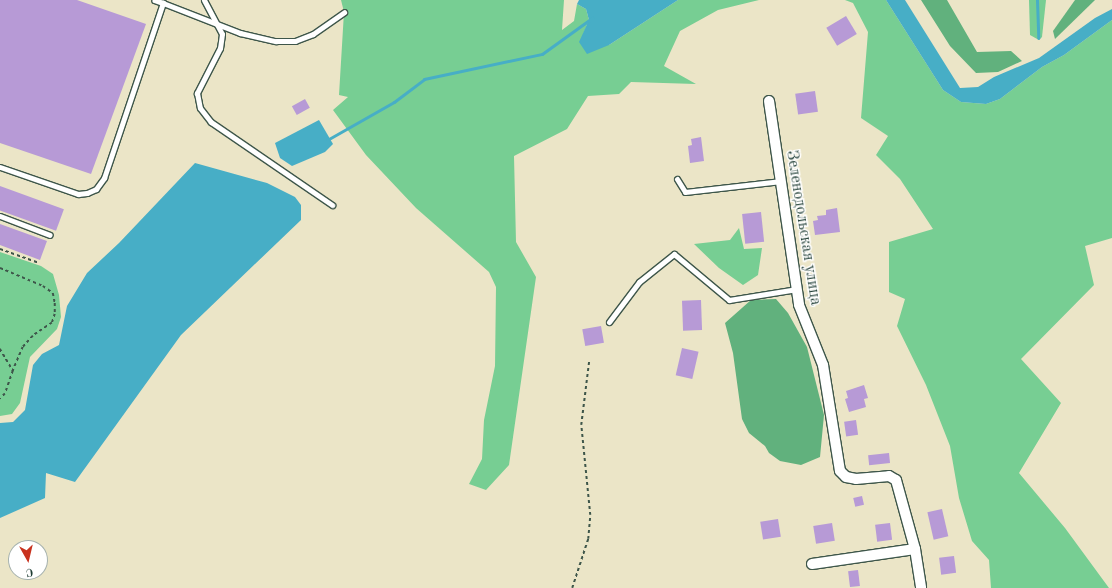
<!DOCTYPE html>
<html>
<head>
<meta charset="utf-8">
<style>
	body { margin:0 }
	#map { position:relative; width:1112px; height:588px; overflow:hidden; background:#ebe5c7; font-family:"Old Standard TT",serif }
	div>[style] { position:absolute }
	.green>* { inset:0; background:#77ce93 }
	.forest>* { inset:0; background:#61b17d }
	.water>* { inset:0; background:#47aec6 }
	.stream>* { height:3px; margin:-1.5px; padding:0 1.5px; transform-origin:1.5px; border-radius:1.5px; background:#47aec6 }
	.building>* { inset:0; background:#b79ad6; transform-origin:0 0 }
	.path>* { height:1.5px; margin-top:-0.75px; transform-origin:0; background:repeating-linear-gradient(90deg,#3e564a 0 3px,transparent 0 6px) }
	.roads { filter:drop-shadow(1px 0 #3e564a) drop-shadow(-1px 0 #3e564a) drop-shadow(0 1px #3e564a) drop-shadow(0 -1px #3e564a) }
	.lane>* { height:5px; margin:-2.5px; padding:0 2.5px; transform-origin:2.5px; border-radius:2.5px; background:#fff }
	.street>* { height:10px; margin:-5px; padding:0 5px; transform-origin:5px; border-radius:5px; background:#fff }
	span { translate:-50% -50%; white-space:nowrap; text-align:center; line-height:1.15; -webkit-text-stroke:3px #fff; paint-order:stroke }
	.street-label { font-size:16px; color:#1f3d34 }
	.north { position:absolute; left:8px; top:540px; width:40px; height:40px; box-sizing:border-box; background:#fff; border:1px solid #a5b1ae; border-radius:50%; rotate:172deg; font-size:11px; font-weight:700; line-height:16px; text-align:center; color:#1f3d34 }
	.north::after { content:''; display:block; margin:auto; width:14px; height:18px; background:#c8321e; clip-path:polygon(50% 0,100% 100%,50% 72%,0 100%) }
</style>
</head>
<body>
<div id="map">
	<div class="green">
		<div style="clip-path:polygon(341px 0,564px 0,562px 30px,574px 21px,577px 4px,586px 9px,589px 20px,580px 42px,609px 45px,678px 0,759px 0,718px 10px,680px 31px,664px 66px,696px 84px,631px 82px,619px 94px,588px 96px,567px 129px,514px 156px,516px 242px,536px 277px,509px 465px,486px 490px,469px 484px,482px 459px,484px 420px,495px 366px,496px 287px,489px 272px,416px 208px,366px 155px,333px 110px,348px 97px,339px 95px,344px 12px)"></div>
		<div style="clip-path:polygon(845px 0,886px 0,943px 90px,961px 102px,986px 104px,1000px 99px,1042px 67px,1064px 55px,1112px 20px,1112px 238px,1085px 246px,1094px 285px,1021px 359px,1061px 403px,1019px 473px,1065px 528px,1109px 588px,991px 588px,989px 560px,972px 541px,959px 498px,950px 446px,926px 385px,897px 326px,905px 299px,889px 292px,889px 242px,933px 229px,900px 179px,876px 155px,888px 136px,861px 118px,868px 32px,853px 3px)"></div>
		<div style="clip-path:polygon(1029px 0,1046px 0,1042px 37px,1039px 40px,1030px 35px)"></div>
		<div style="clip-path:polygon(739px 228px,744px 249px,762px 248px,758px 275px,743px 285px,719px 268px,694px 244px,730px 240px)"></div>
		<div style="clip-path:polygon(0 252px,41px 266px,53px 274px,59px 295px,61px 317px,57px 329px,30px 357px,20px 403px,12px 414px,0 416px)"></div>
	</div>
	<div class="forest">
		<div style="clip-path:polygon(921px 0,947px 0,977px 52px,1011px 51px,1022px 61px,998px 72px,976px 73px,950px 46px)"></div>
		<div style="clip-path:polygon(1075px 0,1095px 0,1055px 39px,1053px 31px)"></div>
		<div style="clip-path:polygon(776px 299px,788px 313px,807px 347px,824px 415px,820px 457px,801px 465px,780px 461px,769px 453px,765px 446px,749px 433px,742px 419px,733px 353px,725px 323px,751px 300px)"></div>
	</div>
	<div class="water">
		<div style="clip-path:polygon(579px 0,678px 0,609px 45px,587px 54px,579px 42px,589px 20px,586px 9px,577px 4px)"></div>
		<div style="clip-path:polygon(886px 0,905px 0,960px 88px,978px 87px,994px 77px,1039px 58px,1095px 18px,1112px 9px,1112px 20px,1064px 55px,1042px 67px,1000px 99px,986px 104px,961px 102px,943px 90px)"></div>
		<div style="clip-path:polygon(319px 120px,333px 144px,325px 152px,292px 166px,280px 158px,275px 143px)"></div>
		<div style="clip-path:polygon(195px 163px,267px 183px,295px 197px,301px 205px,301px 220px,181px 335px,75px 482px,46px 473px,45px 498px,0 518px,0 423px,13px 422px,25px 410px,33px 365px,42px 354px,59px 345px,67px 306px,87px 273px,119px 243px)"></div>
	</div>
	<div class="stream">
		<div style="left:1037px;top:0;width:38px;rotate:88deg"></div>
		<div style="left:327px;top:140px;width:77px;rotate:-29.6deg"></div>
		<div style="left:394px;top:102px;width:38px;rotate:-37deg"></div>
		<div style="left:424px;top:79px;width:121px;rotate:-12deg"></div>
		<div style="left:542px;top:54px;width:62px;rotate:-35.8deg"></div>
	</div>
	<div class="building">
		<div style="clip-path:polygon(0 0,77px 0,146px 24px,91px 174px,0 143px)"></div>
		<div style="left:846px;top:16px;width:21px;height:23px;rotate:59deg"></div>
		<div style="left:815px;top:91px;width:21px;height:20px;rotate:82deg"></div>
		<div style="left:305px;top:99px;width:10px;height:15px;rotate:61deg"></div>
		<div style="clip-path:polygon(701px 137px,704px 161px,690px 163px,688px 146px,692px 145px,691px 139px)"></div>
		<div style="left:0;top:186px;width:68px;height:23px;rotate:20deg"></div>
		<div style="clip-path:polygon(837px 208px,840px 232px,815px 235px,813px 221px,818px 220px,817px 216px,826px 215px,826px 210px)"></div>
		<div style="left:761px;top:212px;width:30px;height:19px;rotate:84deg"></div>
		<div style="clip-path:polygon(0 224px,47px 241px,40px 260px,0 245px)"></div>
		<div style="left:701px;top:300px;width:30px;height:19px;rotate:88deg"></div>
		<div style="left:601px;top:326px;width:17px;height:19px;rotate:80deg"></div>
		<div style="left:682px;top:348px;width:17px;height:28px;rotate:13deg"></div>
		<div style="clip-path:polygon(864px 385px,868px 398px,864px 399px,866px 407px,849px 412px,845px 399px,848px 398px,846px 391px)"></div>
		<div style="left:856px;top:420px;width:15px;height:12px;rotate:82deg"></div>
		<div style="left:889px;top:453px;width:10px;height:21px;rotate:84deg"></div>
		<div style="left:862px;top:496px;width:9px;height:9px;rotate:77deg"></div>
		<div style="left:942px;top:509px;width:28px;height:15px;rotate:77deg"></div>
		<div style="left:778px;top:519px;width:18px;height:18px;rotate:81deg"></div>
		<div style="left:832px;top:523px;width:18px;height:19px;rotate:81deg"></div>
		<div style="left:890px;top:523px;width:17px;height:15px;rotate:83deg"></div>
		<div style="left:954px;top:556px;width:17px;height:15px;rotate:83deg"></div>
		<div style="left:858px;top:570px;width:16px;height:10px;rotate:83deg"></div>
	</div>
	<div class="path">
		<div style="left:0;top:249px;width:41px;rotate:19.7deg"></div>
		<div style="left:0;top:268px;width:47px;rotate:22.7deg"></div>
		<div style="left:43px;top:286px;width:12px;rotate:35deg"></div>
		<div style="left:53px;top:293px;width:10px;rotate:79deg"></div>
		<div style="left:55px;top:303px;width:11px;rotate:90deg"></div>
		<div style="left:55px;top:314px;width:9px;rotate:108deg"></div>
		<div style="left:52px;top:323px;width:23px;rotate:146deg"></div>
		<div style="left:33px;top:336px;width:15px;rotate:132deg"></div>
		<div style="left:23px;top:347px;width:26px;rotate:113deg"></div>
		<div style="left:0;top:349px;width:26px;rotate:59deg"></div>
		<div style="left:13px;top:371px;width:24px;rotate:109deg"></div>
		<div style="left:5px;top:394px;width:7px;rotate:135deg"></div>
		<div style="left:572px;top:588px;width:52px;rotate:-71.9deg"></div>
		<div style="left:588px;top:539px;width:24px;rotate:-85deg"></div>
		<div style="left:590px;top:515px;width:90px;rotate:-95.7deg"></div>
		<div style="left:581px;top:425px;width:64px;rotate:-82.9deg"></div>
	</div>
	<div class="roads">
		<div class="lane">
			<div style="left:204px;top:0;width:38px;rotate:62deg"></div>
			<div style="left:222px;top:34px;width:14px;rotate:98deg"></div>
			<div style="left:220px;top:48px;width:51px;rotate:117.1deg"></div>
			<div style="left:197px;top:93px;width:15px;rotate:79deg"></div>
			<div style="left:200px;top:108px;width:18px;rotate:52deg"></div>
			<div style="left:211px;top:122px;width:147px;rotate:34.4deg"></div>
			<div style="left:163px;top:3px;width:83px;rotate:21.3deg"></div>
			<div style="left:240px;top:33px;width:37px;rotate:13deg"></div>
			<div style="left:276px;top:41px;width:19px"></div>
			<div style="left:295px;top:41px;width:19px;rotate:-21deg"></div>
			<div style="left:313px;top:34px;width:38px;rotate:-35deg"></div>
			<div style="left:0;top:167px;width:83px;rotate:19.1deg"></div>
			<div style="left:78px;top:194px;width:9px;rotate:-6deg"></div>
			<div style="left:87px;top:193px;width:10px;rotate:-24deg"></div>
			<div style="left:96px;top:189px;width:14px;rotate:-54deg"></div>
			<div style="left:104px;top:178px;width:185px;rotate:-71.4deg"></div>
			<div style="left:163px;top:3px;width:9px;rotate:-162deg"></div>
			<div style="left:677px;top:179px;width:15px;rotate:58deg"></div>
			<div style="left:685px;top:192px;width:97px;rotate:-6.5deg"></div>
			<div style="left:0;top:216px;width:53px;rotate:20.8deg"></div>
			<div style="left:609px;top:322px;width:50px;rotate:-53.1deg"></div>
			<div style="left:639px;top:282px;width:45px;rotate:-38.7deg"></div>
			<div style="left:674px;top:254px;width:72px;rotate:39.9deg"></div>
			<div style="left:729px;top:300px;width:69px;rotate:-9.2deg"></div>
		</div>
		<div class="street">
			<div style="left:769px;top:101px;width:206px;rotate:81.6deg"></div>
			<div style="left:799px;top:305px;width:65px;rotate:68.2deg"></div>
			<div style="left:823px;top:365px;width:107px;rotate:80.9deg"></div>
			<div style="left:840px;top:471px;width:8px;rotate:45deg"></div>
			<div style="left:846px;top:477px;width:10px;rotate:11deg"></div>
			<div style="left:856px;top:479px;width:33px;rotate:-5deg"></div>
			<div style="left:889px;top:476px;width:8px;rotate:30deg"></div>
			<div style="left:896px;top:480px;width:72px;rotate:74.6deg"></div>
			<div style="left:915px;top:549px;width:39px;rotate:81deg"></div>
			<div style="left:812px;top:564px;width:104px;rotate:-8.3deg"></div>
		</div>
	</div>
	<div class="street-label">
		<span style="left:803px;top:228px;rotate:81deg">Зеленодольская улица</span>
	</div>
	<div class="north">С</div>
</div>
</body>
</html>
